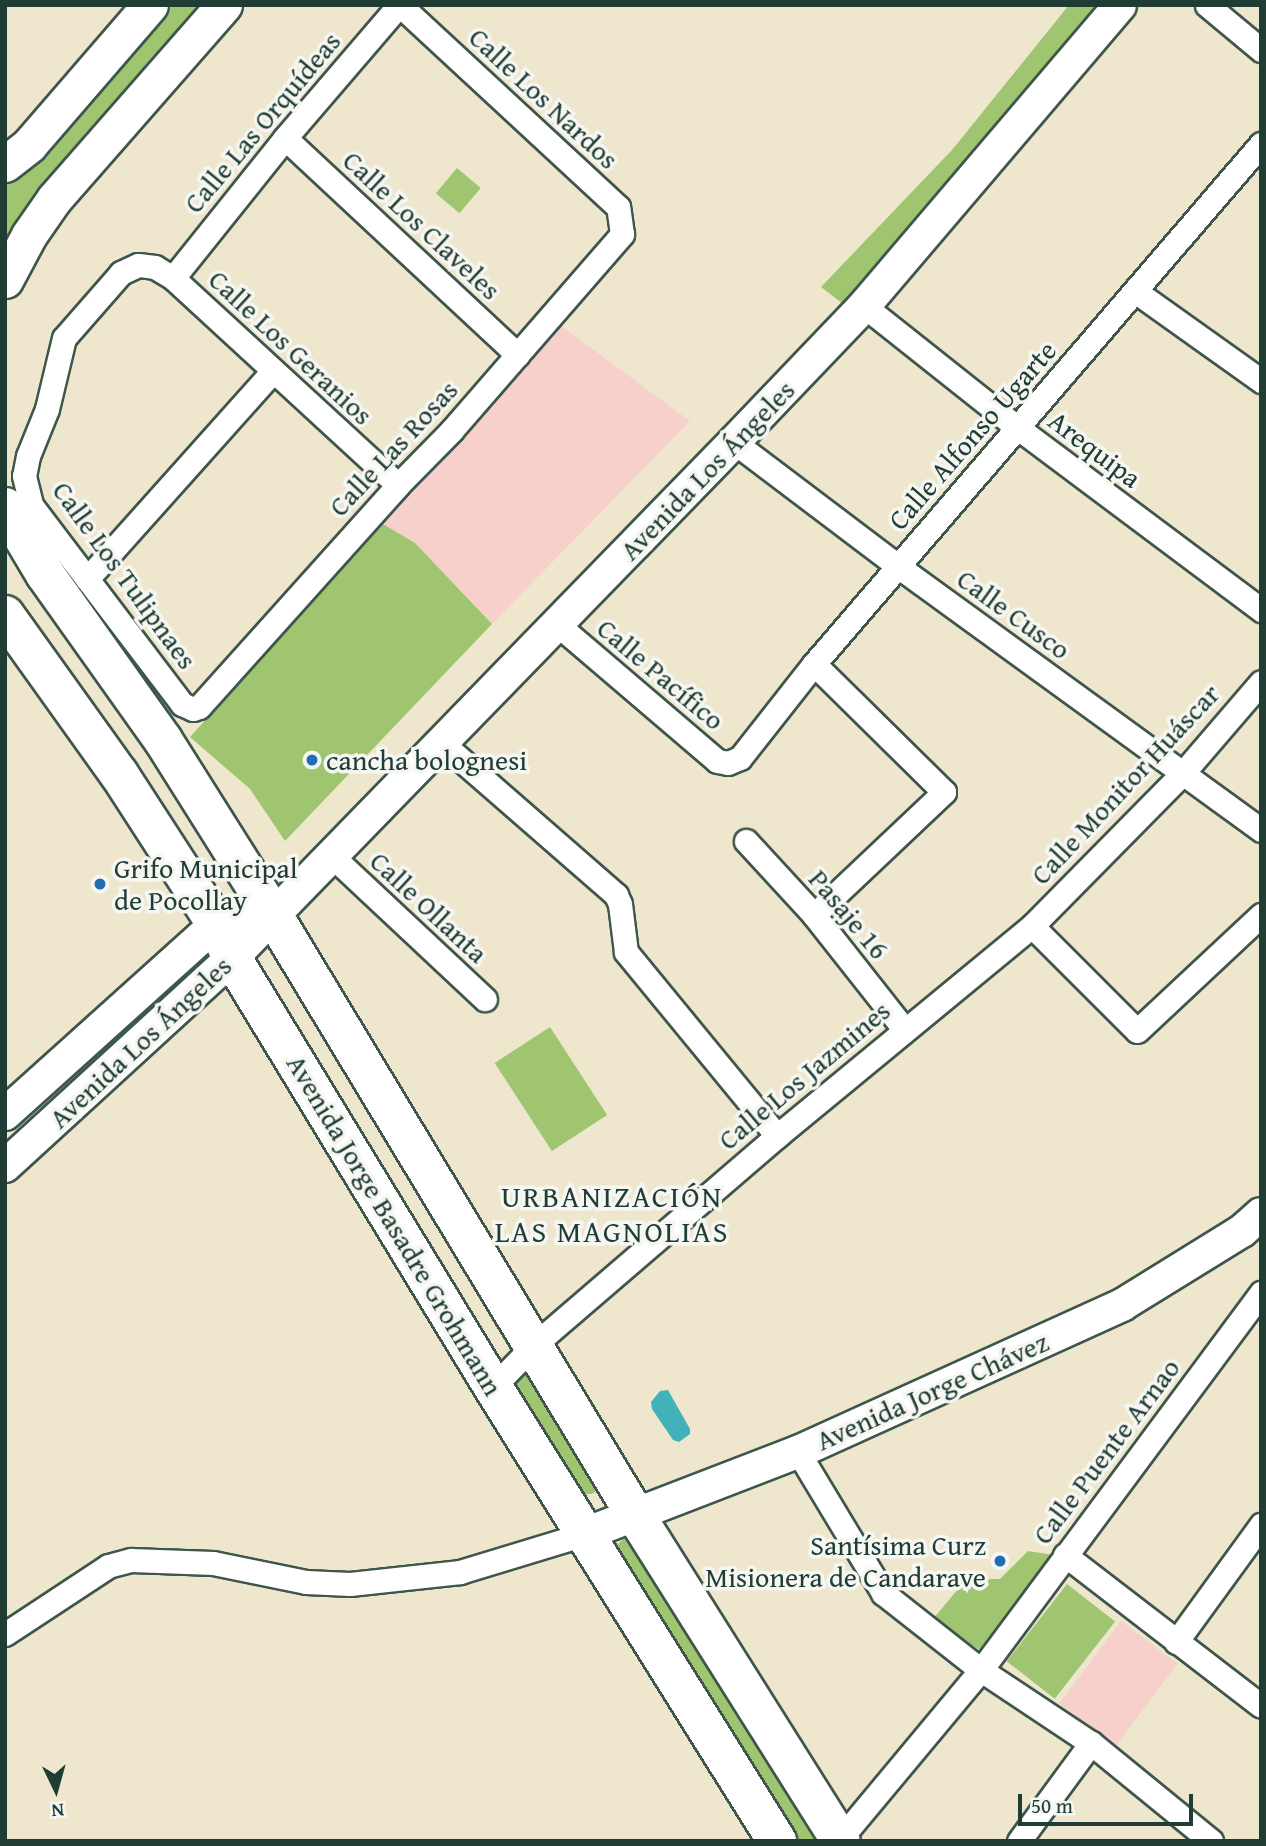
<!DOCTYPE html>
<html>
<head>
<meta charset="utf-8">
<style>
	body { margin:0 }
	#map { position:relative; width:1266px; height:1846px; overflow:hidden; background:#eee7cd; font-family:"Gentium Book Plus",serif }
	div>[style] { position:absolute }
	.built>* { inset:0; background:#f7d0cc; transform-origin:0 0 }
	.green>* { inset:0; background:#a0c570; transform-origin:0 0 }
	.water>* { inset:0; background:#42b2ba }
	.roads { filter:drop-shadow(2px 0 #3e564b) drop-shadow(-2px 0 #3e564b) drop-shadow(0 2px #3e564b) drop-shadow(0 -2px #3e564b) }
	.street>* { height:23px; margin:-11.5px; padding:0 11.5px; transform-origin:11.5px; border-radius:11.5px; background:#fff }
	.secondary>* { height:32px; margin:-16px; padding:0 16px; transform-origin:16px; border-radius:16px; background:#fff }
	.primary>* { height:35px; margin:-17.5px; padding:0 17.5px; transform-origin:17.5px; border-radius:17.5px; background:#fff }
	.highway>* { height:38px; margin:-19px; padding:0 19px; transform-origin:19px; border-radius:19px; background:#fff }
	.dots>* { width:19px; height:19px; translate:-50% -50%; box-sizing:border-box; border:4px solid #f6f6f2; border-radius:50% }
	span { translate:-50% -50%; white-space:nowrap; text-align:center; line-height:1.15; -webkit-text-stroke:7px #f6f6f2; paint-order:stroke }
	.street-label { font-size:28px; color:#1f3d34 }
	.poi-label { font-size:28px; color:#1f3d34 }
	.left { translate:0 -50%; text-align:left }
	.right { translate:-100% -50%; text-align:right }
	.neighbourhood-label { font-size:30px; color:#1f3d34; letter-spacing:2px }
	.frame { position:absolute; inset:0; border:7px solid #1f3d34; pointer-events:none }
	.north { position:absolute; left:21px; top:1755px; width:70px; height:70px; -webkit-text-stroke:5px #f6f6f2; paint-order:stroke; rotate:175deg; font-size:19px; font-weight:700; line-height:28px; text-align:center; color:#1f3d34 }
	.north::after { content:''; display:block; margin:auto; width:24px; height:32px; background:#1f3d34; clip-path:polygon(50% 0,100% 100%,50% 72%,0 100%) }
	.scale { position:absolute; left:1018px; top:1794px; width:175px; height:32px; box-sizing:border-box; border:4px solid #1f3d34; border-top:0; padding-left:9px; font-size:21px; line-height:24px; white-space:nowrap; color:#1f3d34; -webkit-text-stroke:5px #f6f6f2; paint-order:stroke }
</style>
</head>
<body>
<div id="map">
	<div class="built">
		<div style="clip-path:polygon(553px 320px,690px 421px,492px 624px,415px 543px,383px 524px,444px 456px)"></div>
		<div style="left:1121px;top:1621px;width:71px;height:103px;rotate:37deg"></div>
	</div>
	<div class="green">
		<div style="clip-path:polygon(173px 5px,210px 5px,5px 257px,5px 185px,44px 152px)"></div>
		<div style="clip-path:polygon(1069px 5px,1104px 5px,969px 167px,842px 303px,821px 287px,952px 150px)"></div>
		<div style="left:457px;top:168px;width:31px;height:33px;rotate:40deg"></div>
		<div style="clip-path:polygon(383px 524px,415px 543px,492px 624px,285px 841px,250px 789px,190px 737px)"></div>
		<div style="left:550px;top:1027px;width:105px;height:66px;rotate:57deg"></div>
		<div style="clip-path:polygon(527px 1372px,601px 1487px,592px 1494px,582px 1494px,518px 1391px,517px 1382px)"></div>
		<div style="clip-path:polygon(626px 1536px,639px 1540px,816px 1838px,813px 1841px,795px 1841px,618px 1555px,616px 1546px)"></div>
		<div style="clip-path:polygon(1028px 1551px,1054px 1555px,981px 1651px,933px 1619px,973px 1571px,984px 1579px,1000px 1579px)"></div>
		<div style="left:1067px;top:1584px;width:61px;height:98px;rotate:38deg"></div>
	</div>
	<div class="water">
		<div style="clip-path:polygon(668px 1390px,690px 1429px,690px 1434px,679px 1442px,673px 1440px,652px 1409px,651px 1402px,660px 1391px)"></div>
	</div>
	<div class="roads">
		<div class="street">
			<div style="left:1207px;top:5px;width:70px;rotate:39.8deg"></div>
			<div style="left:285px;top:138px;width:318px;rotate:43deg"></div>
			<div style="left:173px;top:278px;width:179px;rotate:-51.3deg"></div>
			<div style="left:285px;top:138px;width:175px;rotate:-49.4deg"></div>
			<div style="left:1135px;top:291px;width:155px;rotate:35.5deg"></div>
			<div style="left:864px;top:306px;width:196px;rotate:38.4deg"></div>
			<div style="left:1018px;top:428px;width:304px;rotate:36.8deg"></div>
			<div style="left:734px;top:442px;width:207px;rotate:37.1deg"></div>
			<div style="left:899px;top:567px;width:447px;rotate:36deg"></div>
			<div style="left:398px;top:485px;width:306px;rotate:-137.4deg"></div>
			<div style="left:173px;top:278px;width:21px;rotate:-149deg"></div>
			<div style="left:155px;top:267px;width:17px;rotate:-173deg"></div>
			<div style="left:138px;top:265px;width:19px;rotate:155deg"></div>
			<div style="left:121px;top:273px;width:86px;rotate:131.2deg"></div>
			<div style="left:64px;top:338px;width:73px;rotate:103.5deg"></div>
			<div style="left:47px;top:409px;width:51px;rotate:112deg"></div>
			<div style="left:28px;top:456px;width:20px;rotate:101deg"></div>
			<div style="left:24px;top:476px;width:30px;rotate:76deg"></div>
			<div style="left:31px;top:505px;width:250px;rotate:52.8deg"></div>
			<div style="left:182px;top:704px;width:12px;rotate:24deg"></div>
			<div style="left:193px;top:709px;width:6px;rotate:-18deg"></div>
			<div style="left:199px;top:707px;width:298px;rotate:-48.1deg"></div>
			<div style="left:398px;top:485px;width:76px;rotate:-45.5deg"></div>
			<div style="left:451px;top:431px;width:261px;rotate:-49deg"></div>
			<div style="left:622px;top:234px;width:27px;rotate:-98deg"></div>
			<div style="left:618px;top:207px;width:297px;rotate:-137.2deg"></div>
			<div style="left:87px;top:579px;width:278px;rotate:-48.2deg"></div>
			<div style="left:558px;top:625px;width:209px;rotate:40.5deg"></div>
			<div style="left:717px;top:761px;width:11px;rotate:10deg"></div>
			<div style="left:728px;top:763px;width:13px;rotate:-23deg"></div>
			<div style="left:740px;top:758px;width:120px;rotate:-51.8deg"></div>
			<div style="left:814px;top:664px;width:686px;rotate:-49.32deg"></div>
			<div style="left:443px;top:744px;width:230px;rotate:41.1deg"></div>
			<div style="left:616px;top:895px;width:10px;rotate:66deg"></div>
			<div style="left:620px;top:904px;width:48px;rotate:82.9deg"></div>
			<div style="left:626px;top:952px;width:238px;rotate:50.6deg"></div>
			<div style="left:746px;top:841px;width:100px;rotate:47.4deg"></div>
			<div style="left:814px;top:915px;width:145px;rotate:51.7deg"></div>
			<div style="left:333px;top:857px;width:208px;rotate:43.1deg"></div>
			<div style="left:814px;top:915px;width:179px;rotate:-43.4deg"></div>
			<div style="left:944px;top:792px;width:182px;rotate:-135.4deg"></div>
			<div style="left:1032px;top:926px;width:148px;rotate:45deg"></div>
			<div style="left:1137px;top:1031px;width:170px;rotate:-43.1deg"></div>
			<div style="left:493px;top:1387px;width:59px;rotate:-45.7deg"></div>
			<div style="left:534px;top:1345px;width:321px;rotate:-40.7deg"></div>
			<div style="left:777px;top:1136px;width:330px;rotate:-39.5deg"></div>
			<div style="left:1032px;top:926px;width:214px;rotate:-45.4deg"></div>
			<div style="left:1182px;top:774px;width:121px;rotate:-49.3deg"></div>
			<div style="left:798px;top:1452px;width:165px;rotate:58.9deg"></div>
			<div style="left:883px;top:1593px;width:125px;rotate:38.2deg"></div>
			<div style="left:981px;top:1670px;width:132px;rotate:33.6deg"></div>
			<div style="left:1091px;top:1743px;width:155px;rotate:39.2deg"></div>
			<div style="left:1065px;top:1555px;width:247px;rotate:37.6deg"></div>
			<div style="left:5px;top:1634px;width:123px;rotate:-33.4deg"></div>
			<div style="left:108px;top:1566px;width:24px;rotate:-15deg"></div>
			<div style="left:131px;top:1560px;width:82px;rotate:2.1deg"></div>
			<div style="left:213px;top:1563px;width:95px;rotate:11.5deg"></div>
			<div style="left:306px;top:1582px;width:44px;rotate:2.6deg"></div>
			<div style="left:350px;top:1584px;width:111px;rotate:-6.2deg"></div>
			<div style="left:460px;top:1572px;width:131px;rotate:-16.9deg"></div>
			<div style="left:1176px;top:1642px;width:145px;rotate:-54deg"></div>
			<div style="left:840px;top:1839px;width:220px;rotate:-50.2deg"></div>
			<div style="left:981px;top:1670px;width:470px;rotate:-53.4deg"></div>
			<div style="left:1019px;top:1841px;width:122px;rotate:-53.7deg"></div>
		</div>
		<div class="secondary">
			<div style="left:5px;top:1114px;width:284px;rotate:-42deg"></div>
			<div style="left:216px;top:924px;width:58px;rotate:-9deg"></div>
			<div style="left:5px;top:1166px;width:308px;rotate:-42.5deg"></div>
			<div style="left:232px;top:958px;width:720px;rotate:-45.79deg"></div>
			<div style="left:734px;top:442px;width:188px;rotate:-46.3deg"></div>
			<div style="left:864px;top:306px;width:395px;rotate:-49.6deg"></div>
			<div style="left:585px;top:1534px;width:228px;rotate:-21.1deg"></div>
			<div style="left:798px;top:1452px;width:356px;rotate:-24.4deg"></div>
			<div style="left:1122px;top:1305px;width:141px;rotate:-31.7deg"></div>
			<div style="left:1242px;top:1231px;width:25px;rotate:-42deg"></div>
		</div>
		<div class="primary">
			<div style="left:5px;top:164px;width:31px;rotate:-38deg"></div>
			<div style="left:29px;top:145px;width:185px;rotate:-49.2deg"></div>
			<div style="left:5px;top:280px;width:51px;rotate:-61.9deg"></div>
			<div style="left:29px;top:235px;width:44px;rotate:-55.2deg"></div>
			<div style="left:54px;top:199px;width:258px;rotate:-48.8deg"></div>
		</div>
		<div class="highway">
			<div style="left:5px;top:507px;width:78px;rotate:59.2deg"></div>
			<div style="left:45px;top:574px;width:204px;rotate:54.6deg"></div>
			<div style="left:163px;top:740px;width:207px;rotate:57.8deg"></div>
			<div style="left:273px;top:915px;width:702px;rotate:58.87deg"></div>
			<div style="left:636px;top:1516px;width:384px;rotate:57.8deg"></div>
			<div style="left:5px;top:615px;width:196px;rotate:54.4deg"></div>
			<div style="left:119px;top:774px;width:179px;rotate:57.1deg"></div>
			<div style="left:216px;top:924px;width:38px;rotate:65deg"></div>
			<div style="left:232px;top:958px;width:502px;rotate:58.68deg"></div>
			<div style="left:493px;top:1387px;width:536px;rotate:57.97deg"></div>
		</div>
	</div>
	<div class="dots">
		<div style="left:312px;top:760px;background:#1f6fb2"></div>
		<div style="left:100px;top:884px;background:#1f6fb2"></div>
		<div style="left:1000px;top:1561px;background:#1f6fb2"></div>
	</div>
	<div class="street-label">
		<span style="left:544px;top:98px;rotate:43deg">Calle Los Nardos</span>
		<span style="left:262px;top:122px;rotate:-50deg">Calle Las Orquídeas</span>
		<span style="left:422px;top:225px;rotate:43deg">Calle Los Claveles</span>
		<span style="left:291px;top:347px;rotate:43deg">Calle Los Geranios</span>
		<span style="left:972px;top:435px;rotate:-49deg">Calle Alfonso Ugarte</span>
		<span style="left:393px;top:448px;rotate:-47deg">Calle Las Rosas</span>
		<span style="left:1095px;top:449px;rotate:37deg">Arequipa</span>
		<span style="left:707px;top:470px;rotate:-46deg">Avenida Los Ángeles</span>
		<span style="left:125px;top:575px;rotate:54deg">Calle Los Tulipnaes</span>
		<span style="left:1014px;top:614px;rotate:36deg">Calle Cusco</span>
		<span style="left:661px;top:674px;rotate:40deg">Calle Pacífico</span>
		<span style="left:1125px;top:784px;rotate:-47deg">Calle Monitor Huáscar</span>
		<span style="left:429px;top:907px;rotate:43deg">Calle Ollanta</span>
		<span style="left:849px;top:914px;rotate:50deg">Pasaje 16</span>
		<span style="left:140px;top:1042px;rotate:-43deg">Avenida Los Ángeles</span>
		<span style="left:804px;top:1075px;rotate:-40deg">Calle Los Jazmines</span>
		<span style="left:395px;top:1225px;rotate:59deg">Avenida Jorge Basadre Grohmann</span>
		<span style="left:932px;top:1391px;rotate:-24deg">Avenida Jorge Chávez</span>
		<span style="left:1106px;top:1451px;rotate:-53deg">Calle Puente Arnao</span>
	</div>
	<div class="poi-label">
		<span class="left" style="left:326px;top:760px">cancha bolognesi</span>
		<span class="left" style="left:114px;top:884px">Grifo Municipal<br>de Pocollay</span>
		<span class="right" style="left:986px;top:1561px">Santísima Curz<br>Misionera de Candarave</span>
	</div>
	<div class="neighbourhood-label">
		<span style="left:612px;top:1213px">URBANIZACIÓN<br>LAS MAGNOLIAS</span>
	</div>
	<div class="frame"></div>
	<div class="north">N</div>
	<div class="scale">50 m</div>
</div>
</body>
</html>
